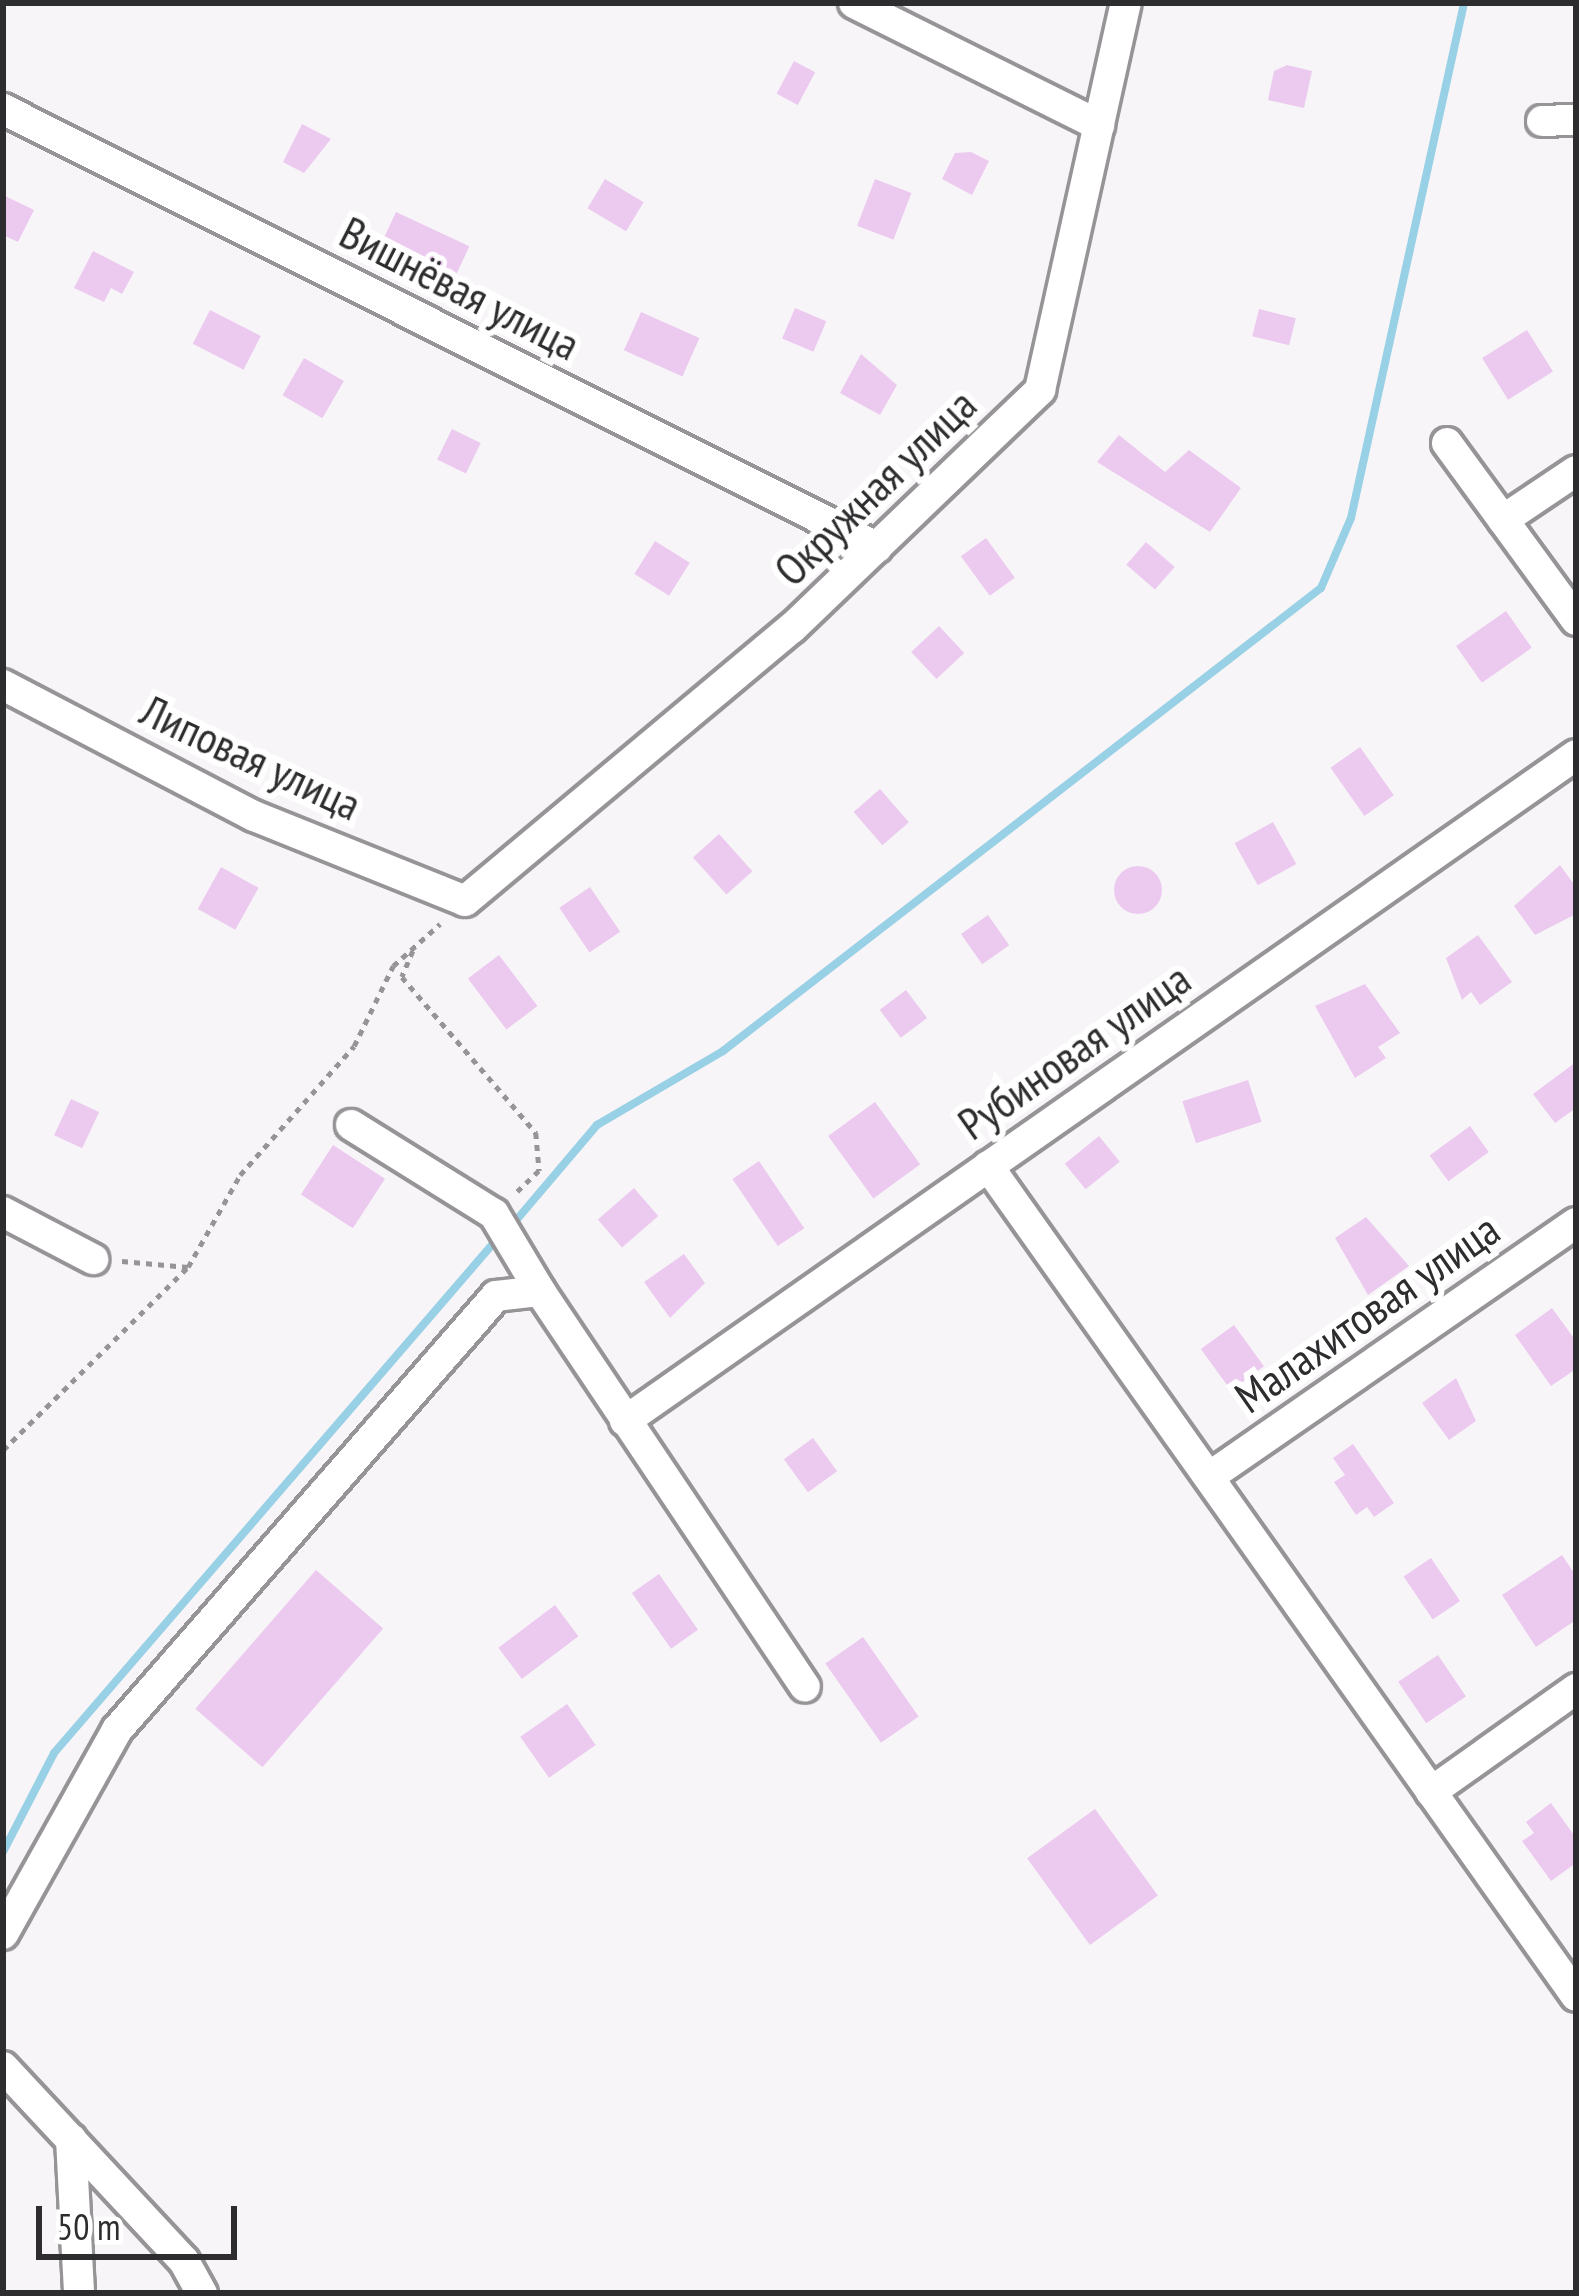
<!DOCTYPE html>
<html>
<head>
<meta charset="utf-8">
<style>
	body { margin:0 }
	#map { position:relative; width:1579px; height:2296px; overflow:hidden; background:#f8f5f8; font-family:"PT Sans Narrow",sans-serif }
	div>[style] { position:absolute }
	.stream>* { height:8px; margin:-4px; padding:0 4px; transform-origin:4px; border-radius:4px; background:#98d0e5 }
	.building>* { inset:0; background:#eccaf0; transform-origin:0 0 }
	.round { border-radius:50% }
	.path>* { height:4.5px; margin-top:-2.25px; transform-origin:0; background:repeating-linear-gradient(90deg,#969497 0 6px,transparent 0 12px) }
	.roads { filter:drop-shadow(3px 0 #979497) drop-shadow(-3px 0 #979497) drop-shadow(0 3px #979497) drop-shadow(0 -3px #979497) }
	.minor>* { height:30px; margin:-15px; padding:0 15px; transform-origin:15px; border-radius:15px; background:#fff }
	span { translate:-50% -50%; white-space:nowrap; text-align:center; line-height:1.15; -webkit-text-stroke:12px #fff; paint-order:stroke }
	.street-label { font-size:45px; color:#2d2c2e }
	.frame { position:absolute; inset:0; border:6px solid #2d2c2e; pointer-events:none }
	.scale { position:absolute; left:36px; top:2206px; width:201px; height:54px; box-sizing:border-box; border:6px solid #2d2c2e; border-top:0; padding-left:15px; font-size:36px; line-height:42px; white-space:nowrap; color:#2d2c2e; -webkit-text-stroke:9px #fff; paint-order:stroke }
</style>
</head>
<body>
<div id="map">
	<div class="stream">
		<div style="left:513px;top:1224px;width:130px;rotate:-49.7deg"></div>
		<div style="left:597px;top:1125px;width:146px;rotate:-30.4deg"></div>
		<div style="left:723px;top:1051px;width:756px;rotate:-37.75deg"></div>
		<div style="left:1321px;top:588px;width:76px;rotate:-66.8deg"></div>
		<div style="left:1351px;top:518px;width:527px;rotate:-77.62deg"></div>
		<div style="left:3px;top:1852px;width:111px;rotate:-62.7deg"></div>
		<div style="left:54px;top:1753px;width:679px;rotate:-49.24deg"></div>
	</div>
	<div class="building">
		<div style="left:794px;top:61px;width:24px;height:37px;rotate:28deg"></div>
		<div style="clip-path:polygon(1287px 65px,1312px 71px,1304px 108px,1268px 100px,1274px 71px)"></div>
		<div style="clip-path:polygon(302px 124px,331px 139px,304px 173px,283px 162px)"></div>
		<div style="clip-path:polygon(971px 152px,989px 161px,972px 195px,942px 179px,955px 153px)"></div>
		<div style="left:605px;top:179px;width:45px;height:34px;rotate:31deg"></div>
		<div style="left:875px;top:179px;width:39px;height:50px;rotate:21deg"></div>
		<div style="clip-path:polygon(3px 195px,34px 210px,18px 242px,3px 235px)"></div>
		<div style="left:396px;top:212px;width:81px;height:39px;rotate:25deg"></div>
		<div style="clip-path:polygon(93px 251px,134px 272px,122px 294px,111px 288px,104px 302px,74px 288px)"></div>
		<div style="left:795px;top:308px;width:34px;height:33px;rotate:23deg"></div>
		<div style="left:1259px;top:309px;width:38px;height:28px;rotate:14deg"></div>
		<div style="left:210px;top:310px;width:57px;height:38px;rotate:27deg"></div>
		<div style="left:641px;top:312px;width:64px;height:42px;rotate:24deg"></div>
		<div style="left:1527px;top:330px;width:49px;height:53px;rotate:58deg"></div>
		<div style="clip-path:polygon(861px 354px,897px 385px,880px 415px,840px 393px)"></div>
		<div style="left:304px;top:358px;width:46px;height:43px;rotate:30deg"></div>
		<div style="left:452px;top:429px;width:32px;height:34px;rotate:26deg"></div>
		<div style="clip-path:polygon(1119px 435px,1165px 472px,1189px 450px,1241px 488px,1210px 532px,1097px 462px)"></div>
		<div style="left:986px;top:538px;width:49px;height:31px;rotate:54deg"></div>
		<div style="left:655px;top:541px;width:41px;height:39px;rotate:32deg"></div>
		<div style="left:1146px;top:542px;width:38px;height:30px;rotate:41deg"></div>
		<div style="left:1506px;top:611px;width:45px;height:61px;rotate:55deg"></div>
		<div style="left:939px;top:626px;width:37px;height:38px;rotate:47deg"></div>
		<div style="left:1360px;top:747px;width:59px;height:36px;rotate:55deg"></div>
		<div style="left:880px;top:789px;width:44px;height:35px;rotate:49deg"></div>
		<div style="left:1273px;top:822px;width:48px;height:44px;rotate:61deg"></div>
		<div style="left:719px;top:834px;width:50px;height:35px;rotate:48deg"></div>
		<div style="clip-path:polygon(1560px 865px,1576px 887px,1576px 914px,1535px 935px,1514px 906px)"></div>
		<div class="round" style="left:1114px;top:866px;width:48px;height:48px"></div>
		<div style="left:221px;top:867px;width:43px;height:48px;rotate:29deg"></div>
		<div style="left:590px;top:887px;width:54px;height:37px;rotate:56deg"></div>
		<div style="left:988px;top:915px;width:37px;height:33px;rotate:55deg"></div>
		<div style="clip-path:polygon(1478px 935px,1512px 982px,1480px 1005px,1471px 992px,1462px 1000px,1446px 958px)"></div>
		<div style="left:499px;top:955px;width:64px;height:39px;rotate:53deg"></div>
		<div style="clip-path:polygon(1365px 984px,1400px 1033px,1378px 1047px,1386px 1058px,1355px 1078px,1315px 1006px)"></div>
		<div style="left:906px;top:990px;width:35px;height:33px;rotate:53deg"></div>
		<div style="clip-path:polygon(1576px 1062px,1576px 1108px,1555px 1123px,1533px 1094px)"></div>
		<div style="left:1248px;top:1080px;width:44px;height:69px;rotate:72deg"></div>
		<div style="left:71px;top:1099px;width:31px;height:40px;rotate:25deg"></div>
		<div style="left:875px;top:1102px;width:77px;height:58px;rotate:54deg"></div>
		<div style="left:1470px;top:1126px;width:32px;height:50px;rotate:54deg"></div>
		<div style="left:1099px;top:1136px;width:33px;height:44px;rotate:51deg"></div>
		<div style="left:333px;top:1145px;width:62px;height:59px;rotate:33deg"></div>
		<div style="left:759px;top:1161px;width:81px;height:32px;rotate:56deg"></div>
		<div style="left:634px;top:1188px;width:37px;height:48px;rotate:49deg"></div>
		<div style="clip-path:polygon(1366px 1217px,1409px 1266px,1368px 1295px,1335px 1238px)"></div>
		<div style="clip-path:polygon(684px 1254px,705px 1283px,670px 1318px,644px 1282px)"></div>
		<div style="clip-path:polygon(1552px 1308px,1576px 1341px,1576px 1369px,1551px 1386px,1515px 1335px)"></div>
		<div style="left:1234px;top:1325px;width:51px;height:41px;rotate:54deg"></div>
		<div style="clip-path:polygon(1456px 1378px,1476px 1421px,1449px 1440px,1422px 1403px)"></div>
		<div style="left:813px;top:1438px;width:41px;height:36px;rotate:54deg"></div>
		<div style="clip-path:polygon(1353px 1444px,1394px 1503px,1374px 1517px,1367px 1507px,1356px 1515px,1334px 1482px,1345px 1475px,1333px 1458px)"></div>
		<div style="clip-path:polygon(1562px 1555px,1576px 1576px,1576px 1620px,1536px 1647px,1502px 1595px)"></div>
		<div style="left:1431px;top:1558px;width:52px;height:33px;rotate:56deg"></div>
		<div style="left:316px;top:1570px;width:89px;height:184px;rotate:41deg"></div>
		<div style="left:659px;top:1574px;width:68px;height:33px;rotate:55deg"></div>
		<div style="left:555px;top:1605px;width:39px;height:71px;rotate:53deg"></div>
		<div style="left:863px;top:1637px;width:97px;height:46px;rotate:55deg"></div>
		<div style="left:1438px;top:1655px;width:50px;height:48px;rotate:56deg"></div>
		<div style="left:567px;top:1704px;width:50px;height:57px;rotate:55deg"></div>
		<div style="clip-path:polygon(1551px 1803px,1576px 1838px,1576px 1863px,1551px 1881px,1522px 1841px,1534px 1833px,1526px 1822px)"></div>
		<div style="left:1095px;top:1809px;width:107px;height:84px;rotate:54deg"></div>
	</div>
	<div class="path">
		<div style="left:413px;top:951px;width:28px;rotate:113deg"></div>
		<div style="left:402px;top:977px;width:206px;rotate:49.3deg"></div>
		<div style="left:536px;top:1133px;width:38px;rotate:85deg"></div>
		<div style="left:539px;top:1171px;width:32px;rotate:136deg"></div>
		<div style="left:122px;top:1261px;width:66px;rotate:5.2deg"></div>
		<div style="left:3px;top:1450px;width:260px;rotate:-44.7deg"></div>
		<div style="left:188px;top:1267px;width:106px;rotate:-60.5deg"></div>
		<div style="left:240px;top:1175px;width:172px;rotate:-48.5deg"></div>
		<div style="left:354px;top:1046px;width:89px;rotate:-64deg"></div>
		<div style="left:393px;top:966px;width:63px;rotate:-41.8deg"></div>
	</div>
	<div class="roads">
		<div class="minor">
			<div style="left:854px;top:3px;width:274px;rotate:26.5deg"></div>
			<div style="left:3px;top:109px;width:978px;rotate:26.62deg"></div>
			<div style="left:1542px;top:121px;width:34px;rotate:-2deg"></div>
			<div style="left:1447px;top:443px;width:219px;rotate:53.9deg"></div>
			<div style="left:1503px;top:520px;width:88px;rotate:-33.9deg"></div>
			<div style="left:3px;top:685px;width:283px;rotate:27.6deg"></div>
			<div style="left:254px;top:816px;width:227px;rotate:21.9deg"></div>
			<div style="left:465px;top:901px;width:426px;rotate:-39.9deg"></div>
			<div style="left:792px;top:628px;width:344px;rotate:-43.8deg"></div>
			<div style="left:1040px;top:390px;width:396px;rotate:-77.5deg"></div>
			<div style="left:351px;top:1125px;width:168px;rotate:31.9deg"></div>
			<div style="left:494px;top:1214px;width:90px;rotate:59.1deg"></div>
			<div style="left:988px;top:1166px;width:1017px;rotate:54.68deg"></div>
			<div style="left:3px;top:1212px;width:102px;rotate:27.6deg"></div>
			<div style="left:625px;top:1421px;width:1161px;rotate:-35deg"></div>
			<div style="left:1209px;top:1477px;width:446px;rotate:-34.7deg"></div>
			<div style="left:1431px;top:1792px;width:178px;rotate:-35.4deg"></div>
			<div style="left:3px;top:1934px;width:234px;rotate:-60.8deg"></div>
			<div style="left:117px;top:1730px;width:576px;rotate:-48.87deg"></div>
			<div style="left:496px;top:1296px;width:44px;rotate:-6.5deg"></div>
			<div style="left:540px;top:1291px;width:476px;rotate:56.2deg"></div>
			<div style="left:3px;top:2067px;width:265px;rotate:47deg"></div>
			<div style="left:184px;top:2261px;width:37px;rotate:61deg"></div>
			<div style="left:71px;top:2139px;width:154px;rotate:87deg"></div>
		</div>
	</div>
	<div class="street-label">
		<span style="left:460px;top:288px;rotate:27deg">Вишнёвая улица</span>
		<span style="left:875px;top:487px;rotate:-44deg">Окружная улица</span>
		<span style="left:251px;top:757px;rotate:25deg">Липовая улица</span>
		<span style="left:1074px;top:1051px;rotate:-35deg">Рубиновая улица</span>
		<span style="left:1367px;top:1313px;rotate:-35deg">Малахитовая улица</span>
	</div>
	<div class="frame"></div>
	<div class="scale">50 m</div>
</div>
</body>
</html>
